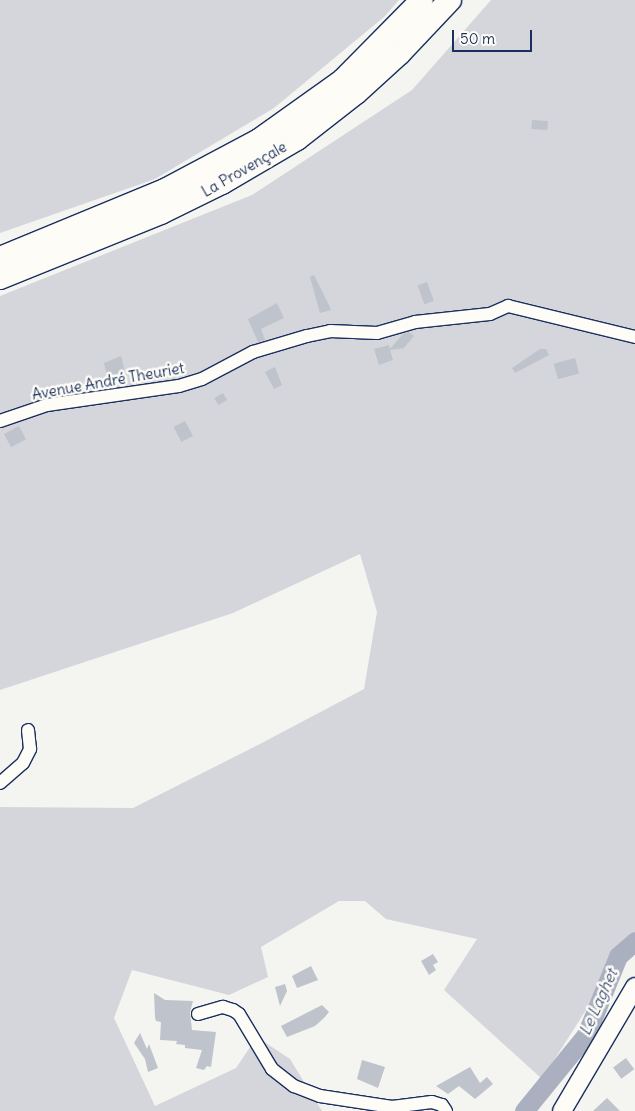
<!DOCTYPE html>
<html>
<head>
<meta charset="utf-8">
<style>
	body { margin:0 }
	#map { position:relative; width:635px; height:1111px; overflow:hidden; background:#f4f4f1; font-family:Delius,sans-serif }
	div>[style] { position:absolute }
	.green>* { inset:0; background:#d4d6db }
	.river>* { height:19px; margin:-9.5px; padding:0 9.5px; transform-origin:9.5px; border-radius:9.5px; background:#aab0bf }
	.building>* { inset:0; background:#bfc3cc; transform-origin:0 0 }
	.roads { filter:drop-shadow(1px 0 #1b2f5e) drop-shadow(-1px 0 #1b2f5e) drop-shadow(0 1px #1b2f5e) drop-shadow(0 -1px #1b2f5e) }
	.street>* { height:12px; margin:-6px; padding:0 6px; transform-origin:6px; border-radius:6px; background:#fdfcf7 }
	.secondary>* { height:18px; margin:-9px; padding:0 9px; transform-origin:9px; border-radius:9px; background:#fdfcf7 }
	.highway>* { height:22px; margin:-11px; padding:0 11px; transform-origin:11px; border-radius:11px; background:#fdfcf7 }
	span { translate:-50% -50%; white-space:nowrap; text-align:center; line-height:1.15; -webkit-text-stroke:5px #fdfcf7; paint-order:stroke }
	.street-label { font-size:15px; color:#1b2f5e }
	.water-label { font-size:16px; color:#46567b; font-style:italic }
	.scale { position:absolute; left:452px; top:30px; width:80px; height:22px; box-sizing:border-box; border:2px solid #1b2f5e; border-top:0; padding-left:6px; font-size:15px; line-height:18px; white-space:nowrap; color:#1b2f5e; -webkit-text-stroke:4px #fdfcf7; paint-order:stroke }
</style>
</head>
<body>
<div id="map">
	<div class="green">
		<div style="clip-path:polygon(0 0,399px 0,384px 17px,274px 108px,155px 179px,0 233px)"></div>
		<div style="clip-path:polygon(491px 0,635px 0,635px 933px,542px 1079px,444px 990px,477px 939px,386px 919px,365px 901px,339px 901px,261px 947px,268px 977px,229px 995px,132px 970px,114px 1018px,155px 1106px,236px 1068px,257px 1037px,290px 1059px,322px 1111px,0 1111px,0 807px,133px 808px,258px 745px,364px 689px,377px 612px,360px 554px,233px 613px,0 690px,0 296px,252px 195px,412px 90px)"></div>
	</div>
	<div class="river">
		<div style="left:524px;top:1111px;width:98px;rotate:-50.8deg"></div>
		<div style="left:586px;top:1035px;width:85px;rotate:-67.9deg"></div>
		<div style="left:618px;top:956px;width:23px;rotate:-41deg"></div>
	</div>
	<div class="building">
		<div style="left:532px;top:120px;width:16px;height:9px;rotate:4deg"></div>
		<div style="clip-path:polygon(314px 275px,329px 305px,331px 310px,320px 313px,310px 277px)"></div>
		<div style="left:427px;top:282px;width:20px;height:10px;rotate:70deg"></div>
		<div style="clip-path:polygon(277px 303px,284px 318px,261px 329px,265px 340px,258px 342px,248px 319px)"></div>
		<div style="clip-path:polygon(409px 332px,414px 336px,404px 348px,390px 350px,393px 360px,379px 365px,374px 349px,389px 345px,390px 349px,403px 334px)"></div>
		<div style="clip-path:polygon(540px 349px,546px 349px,549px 355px,515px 373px,512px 368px)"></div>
		<div style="clip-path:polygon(121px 356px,125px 372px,107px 376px,104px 363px)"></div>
		<div style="left:575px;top:358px;width:16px;height:22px;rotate:75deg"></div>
		<div style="clip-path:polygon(275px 367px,282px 385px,274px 389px,265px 372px)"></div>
		<div style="left:223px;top:393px;width:8px;height:10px;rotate:60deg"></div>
		<div style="left:185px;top:421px;width:17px;height:13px;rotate:62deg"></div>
		<div style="left:19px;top:426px;width:15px;height:17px;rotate:62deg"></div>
		<div style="clip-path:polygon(433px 954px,438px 962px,433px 965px,436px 970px,429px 975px,421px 961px)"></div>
		<div style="clip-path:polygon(311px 966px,318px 980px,297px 988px,292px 976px)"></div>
		<div style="clip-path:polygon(285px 984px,287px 991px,280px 1006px,275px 987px)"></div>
		<div style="clip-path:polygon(154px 993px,165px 1000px,193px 1001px,190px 1012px,192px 1030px,216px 1032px,211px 1067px,207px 1066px,204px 1070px,196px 1068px,202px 1050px,185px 1048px,185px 1045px,176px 1044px,177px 1041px,160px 1040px,161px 1022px,156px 1021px,155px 1017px)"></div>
		<div style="clip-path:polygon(322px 1005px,329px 1012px,324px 1018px,315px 1026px,287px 1037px,281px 1026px)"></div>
		<div style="clip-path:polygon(140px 1033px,147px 1049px,149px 1044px,158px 1068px,148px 1072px,145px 1059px,134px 1043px)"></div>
		<div style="left:626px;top:1058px;width:14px;height:16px;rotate:54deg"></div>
		<div style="clip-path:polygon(362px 1060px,385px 1067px,378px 1088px,357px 1079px)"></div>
		<div style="clip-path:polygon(470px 1067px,480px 1083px,487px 1077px,493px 1084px,475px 1099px,459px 1086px,448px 1094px,436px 1086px)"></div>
		<div style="clip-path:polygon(607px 1098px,620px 1111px,593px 1111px)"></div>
	</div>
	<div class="roads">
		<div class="street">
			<div style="left:0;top:421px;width:50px;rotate:-18.8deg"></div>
			<div style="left:47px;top:405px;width:133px;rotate:-8.2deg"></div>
			<div style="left:179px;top:386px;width:24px;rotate:-17deg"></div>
			<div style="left:202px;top:379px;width:58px;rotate:-27.9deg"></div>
			<div style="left:253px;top:352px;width:56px;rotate:-16.5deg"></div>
			<div style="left:307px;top:336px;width:24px;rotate:-12deg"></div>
			<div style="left:330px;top:331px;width:47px;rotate:2.4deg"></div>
			<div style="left:377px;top:333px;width:40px;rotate:-16deg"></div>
			<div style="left:415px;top:322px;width:75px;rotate:-6.1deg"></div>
			<div style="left:490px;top:314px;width:20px;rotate:-24deg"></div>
			<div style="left:508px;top:306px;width:131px;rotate:13.7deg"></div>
			<div style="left:0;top:783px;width:30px;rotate:-41deg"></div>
			<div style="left:23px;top:763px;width:16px;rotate:-63deg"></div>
			<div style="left:30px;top:749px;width:19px;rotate:-96deg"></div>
			<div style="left:198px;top:1014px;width:26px;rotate:-16deg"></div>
			<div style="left:223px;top:1007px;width:10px;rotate:17deg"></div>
			<div style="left:233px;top:1010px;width:7px;rotate:34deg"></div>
			<div style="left:239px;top:1014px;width:64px;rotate:59deg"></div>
			<div style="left:272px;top:1069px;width:28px;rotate:38deg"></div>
			<div style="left:294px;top:1086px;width:28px;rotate:21deg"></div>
			<div style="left:320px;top:1096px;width:73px;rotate:8.7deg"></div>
			<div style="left:392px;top:1107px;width:40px;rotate:-7.1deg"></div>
			<div style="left:432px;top:1102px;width:10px;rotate:17deg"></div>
			<div style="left:442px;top:1105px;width:7px;rotate:56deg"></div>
		</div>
		<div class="secondary">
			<div style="left:562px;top:1111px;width:144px;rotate:-59.5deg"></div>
		</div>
		<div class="highway">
			<div style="left:0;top:258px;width:178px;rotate:-22.4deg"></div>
			<div style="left:165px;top:190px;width:106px;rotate:-28deg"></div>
			<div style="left:259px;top:140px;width:103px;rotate:-35.5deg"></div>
			<div style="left:343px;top:80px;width:112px;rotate:-45.4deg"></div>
			<div style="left:0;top:278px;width:174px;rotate:-22deg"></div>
			<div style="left:161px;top:213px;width:68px;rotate:-26.2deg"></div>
			<div style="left:222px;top:183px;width:87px;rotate:-30.4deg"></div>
			<div style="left:297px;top:139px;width:75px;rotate:-37.9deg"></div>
			<div style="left:356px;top:93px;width:59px;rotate:-42.3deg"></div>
			<div style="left:400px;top:53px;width:73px;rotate:-46.7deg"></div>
		</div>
	</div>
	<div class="street-label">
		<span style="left:244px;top:169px;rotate:-30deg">La Provençale</span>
		<span style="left:108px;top:381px;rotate:-10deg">Avenue André Theuriet</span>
	</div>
	<div class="water-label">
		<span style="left:598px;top:1002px;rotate:-66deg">Le Laghet</span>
	</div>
	<div class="scale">50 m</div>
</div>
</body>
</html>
